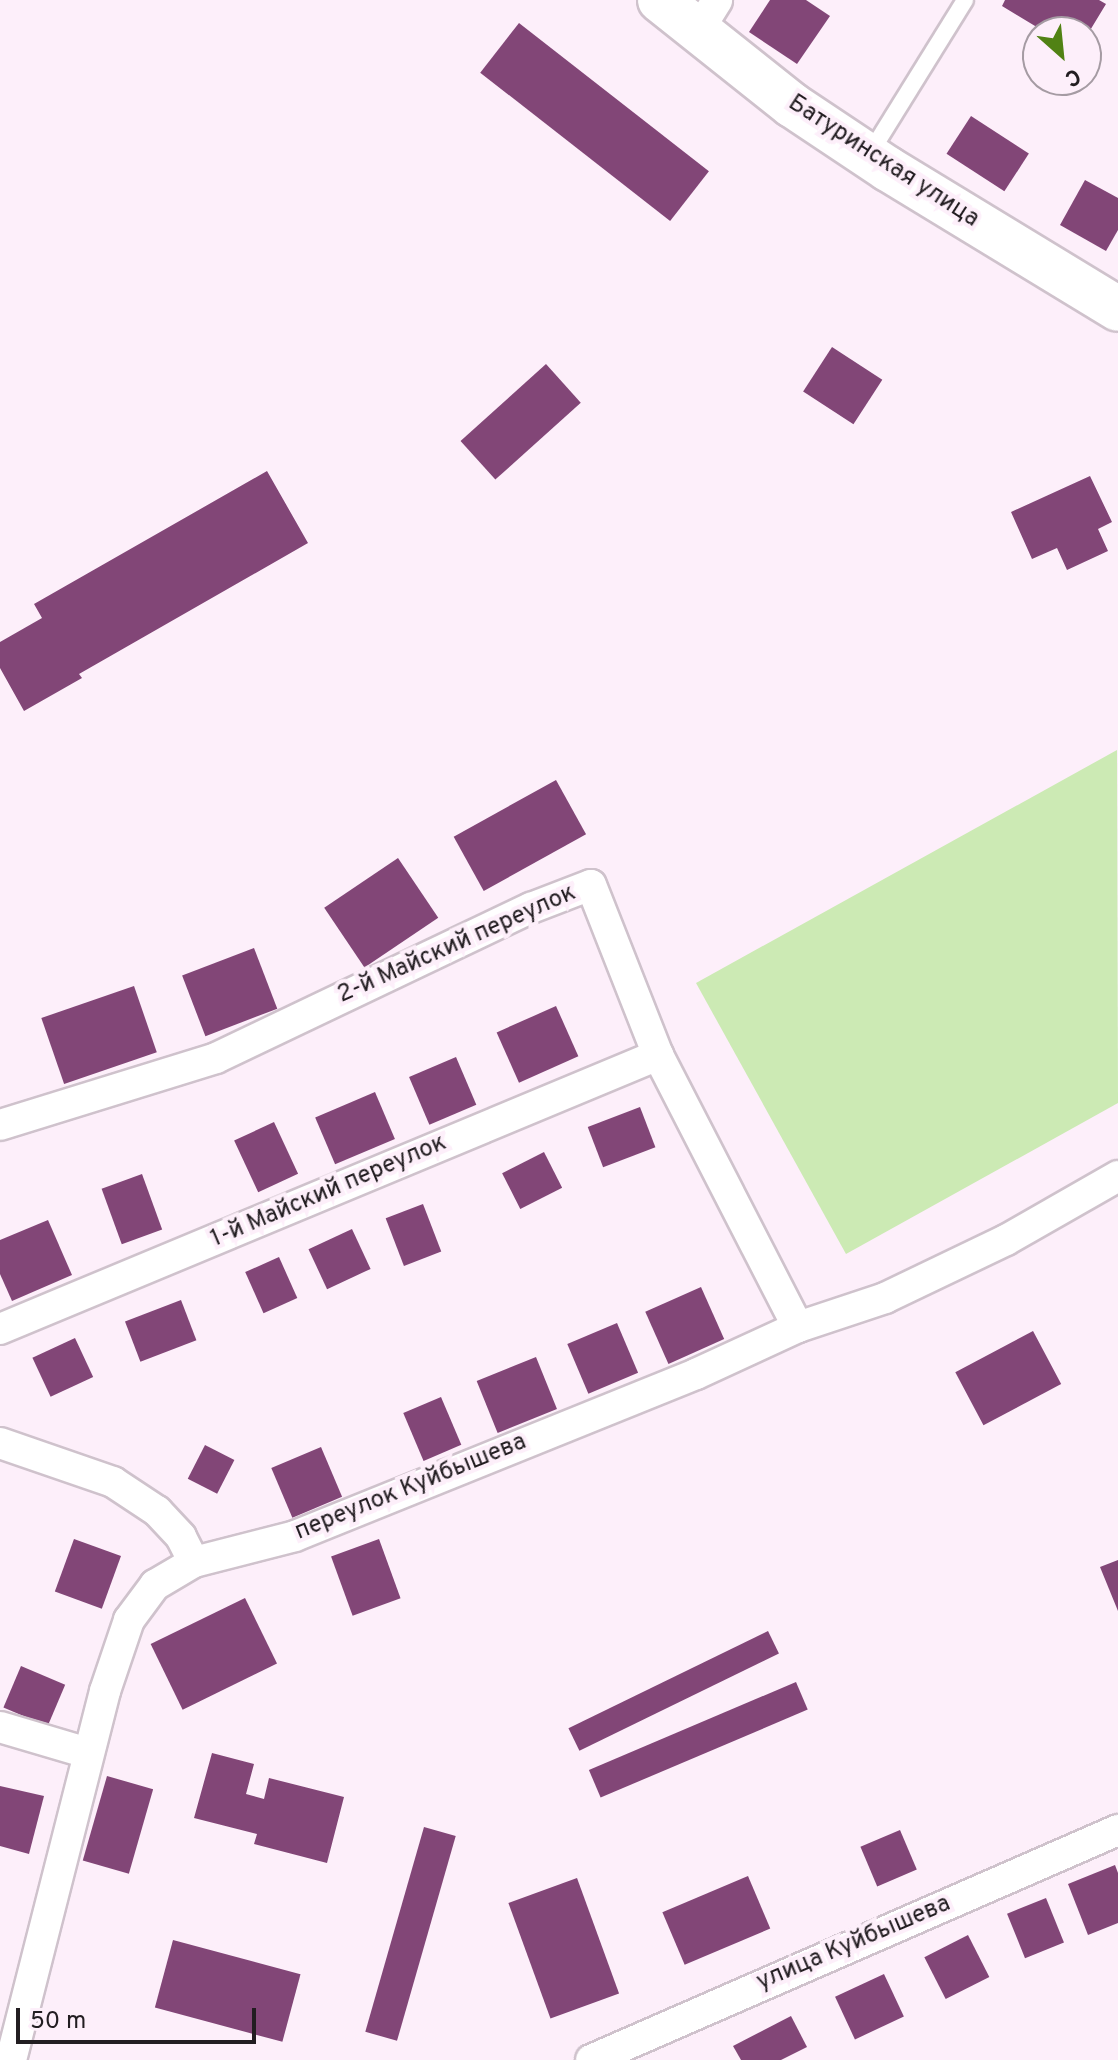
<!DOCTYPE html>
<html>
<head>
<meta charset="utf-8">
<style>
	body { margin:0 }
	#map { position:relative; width:1118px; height:2060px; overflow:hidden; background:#fdeffa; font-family:Overpass,sans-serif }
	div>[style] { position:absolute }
	.green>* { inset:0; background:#cceab4 }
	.building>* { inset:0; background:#824677; transform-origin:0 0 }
	.roads { filter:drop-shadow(2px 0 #cfc2cc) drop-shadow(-2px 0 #cfc2cc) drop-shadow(0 2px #cfc2cc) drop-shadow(0 -2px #cfc2cc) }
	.lane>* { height:16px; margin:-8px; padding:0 8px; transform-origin:8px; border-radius:8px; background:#fff }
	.street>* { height:30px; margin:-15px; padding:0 15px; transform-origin:15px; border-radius:15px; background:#fff }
	.secondary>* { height:44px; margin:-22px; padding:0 22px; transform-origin:22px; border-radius:22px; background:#fff }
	span { translate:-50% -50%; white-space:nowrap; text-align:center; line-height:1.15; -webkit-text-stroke:8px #fdeffa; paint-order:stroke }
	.street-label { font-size:24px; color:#221d21 }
	.north { position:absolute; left:1022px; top:16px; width:80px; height:80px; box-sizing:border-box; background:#fdeffa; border:2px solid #a59ba3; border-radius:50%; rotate:153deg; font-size:22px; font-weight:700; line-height:32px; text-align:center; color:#221d21 }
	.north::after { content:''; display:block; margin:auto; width:28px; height:36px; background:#518214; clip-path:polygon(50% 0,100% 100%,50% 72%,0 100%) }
	.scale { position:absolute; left:16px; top:2008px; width:240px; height:36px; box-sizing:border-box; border:4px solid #221d21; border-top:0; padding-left:10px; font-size:24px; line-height:28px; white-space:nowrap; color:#221d21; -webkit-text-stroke:6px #fdeffa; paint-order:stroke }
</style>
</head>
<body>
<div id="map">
	<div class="green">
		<div style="clip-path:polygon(1117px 750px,1118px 1103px,846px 1254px,696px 983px)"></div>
	</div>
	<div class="building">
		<div style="clip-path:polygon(770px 0,806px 0,830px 16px,797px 64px,749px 32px)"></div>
		<div style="clip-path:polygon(1005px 0,1099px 0,1106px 4px,1086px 37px,1086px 32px,1045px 32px,1002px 6px)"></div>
		<div style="left:519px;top:23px;width:241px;height:63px;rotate:38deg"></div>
		<div style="left:971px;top:116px;width:69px;height:45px;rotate:33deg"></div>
		<div style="clip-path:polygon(1085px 180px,1118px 198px,1118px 230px,1106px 251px,1060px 225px)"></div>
		<div style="left:832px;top:347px;width:60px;height:53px;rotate:33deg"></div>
		<div style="left:546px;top:364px;width:52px;height:115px;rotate:48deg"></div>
		<div style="clip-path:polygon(267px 471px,308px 543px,79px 674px,82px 678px,24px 711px,0 668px,0 642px,42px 618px,34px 604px)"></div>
		<div style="clip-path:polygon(1090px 476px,1112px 522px,1098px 529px,1108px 551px,1067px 570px,1057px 548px,1032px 559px,1011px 512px)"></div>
		<div style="left:556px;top:780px;width:62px;height:117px;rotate:61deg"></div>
		<div style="left:398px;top:858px;width:72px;height:89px;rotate:56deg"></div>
		<div style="left:254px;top:948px;width:65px;height:77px;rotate:69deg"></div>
		<div style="left:134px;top:986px;width:70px;height:98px;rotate:71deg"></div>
		<div style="left:556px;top:1006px;width:55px;height:65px;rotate:66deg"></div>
		<div style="left:456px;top:1057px;width:52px;height:51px;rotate:67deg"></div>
		<div style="left:375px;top:1092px;width:51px;height:65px;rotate:67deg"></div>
		<div style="left:640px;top:1107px;width:43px;height:56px;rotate:69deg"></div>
		<div style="left:274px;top:1122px;width:57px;height:44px;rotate:65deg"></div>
		<div style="left:544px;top:1152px;width:40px;height:47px;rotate:63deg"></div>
		<div style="left:142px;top:1174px;width:59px;height:43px;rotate:70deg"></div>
		<div style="left:423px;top:1204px;width:51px;height:40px;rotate:69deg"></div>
		<div style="clip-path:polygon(48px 1220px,72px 1275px,12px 1301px,0 1274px,0 1240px)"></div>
		<div style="left:352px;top:1229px;width:44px;height:48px;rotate:65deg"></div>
		<div style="left:279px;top:1257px;width:45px;height:37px;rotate:66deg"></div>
		<div style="left:701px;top:1287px;width:57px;height:61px;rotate:66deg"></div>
		<div style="left:181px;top:1300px;width:43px;height:60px;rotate:69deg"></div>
		<div style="left:617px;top:1323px;width:54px;height:54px;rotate:67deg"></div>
		<div style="left:1033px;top:1331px;width:60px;height:88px;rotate:62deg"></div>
		<div style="left:75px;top:1338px;width:43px;height:47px;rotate:65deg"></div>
		<div style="left:536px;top:1357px;width:56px;height:64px;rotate:68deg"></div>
		<div style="left:441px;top:1397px;width:52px;height:41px;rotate:67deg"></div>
		<div style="left:205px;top:1445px;width:33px;height:38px;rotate:27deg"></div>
		<div style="left:321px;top:1447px;width:54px;height:54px;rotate:67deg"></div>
		<div style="left:74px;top:1539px;width:50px;height:56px;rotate:20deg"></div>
		<div style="left:379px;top:1539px;width:63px;height:51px;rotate:70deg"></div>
		<div style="clip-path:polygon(1118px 1560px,1118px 1611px,1100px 1567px)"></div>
		<div style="left:245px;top:1598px;width:73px;height:105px;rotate:64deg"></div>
		<div style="left:768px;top:1631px;width:25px;height:222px;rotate:64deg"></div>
		<div style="left:21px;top:1666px;width:48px;height:45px;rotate:23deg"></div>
		<div style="left:796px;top:1682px;width:30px;height:225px;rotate:67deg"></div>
		<div style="clip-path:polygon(212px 1753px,254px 1764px,246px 1794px,264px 1799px,269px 1778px,344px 1797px,327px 1863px,254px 1844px,257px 1834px,194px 1818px)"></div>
		<div style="left:107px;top:1776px;width:48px;height:88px;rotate:16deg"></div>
		<div style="clip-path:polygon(0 1786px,44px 1796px,29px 1854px,0 1846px)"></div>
		<div style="left:424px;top:1827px;width:33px;height:213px;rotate:16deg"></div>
		<div style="left:900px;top:1830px;width:43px;height:43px;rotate:67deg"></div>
		<div style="clip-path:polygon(1115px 1865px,1118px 1873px,1118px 1923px,1088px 1935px,1068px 1884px)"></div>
		<div style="left:748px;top:1876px;width:57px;height:93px;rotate:67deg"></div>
		<div style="left:577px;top:1878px;width:123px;height:73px;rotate:70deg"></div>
		<div style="left:1046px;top:1898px;width:48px;height:42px;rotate:68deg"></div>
		<div style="left:968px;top:1935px;width:47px;height:49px;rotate:63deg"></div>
		<div style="left:173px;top:1940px;width:132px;height:70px;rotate:15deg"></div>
		<div style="left:884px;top:1974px;width:47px;height:54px;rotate:65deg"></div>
		<div style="clip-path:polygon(791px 2016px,807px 2047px,781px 2060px,741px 2060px,733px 2046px)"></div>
	</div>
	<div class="roads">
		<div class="lane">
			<div style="left:869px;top:155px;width:182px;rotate:-58.2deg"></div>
		</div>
		<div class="street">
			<div style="left:698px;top:31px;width:36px;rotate:-58deg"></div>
			<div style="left:0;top:1125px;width:226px;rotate:-17.2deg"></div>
			<div style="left:216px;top:1058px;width:349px;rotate:-25.5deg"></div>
			<div style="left:531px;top:908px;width:64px;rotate:-21deg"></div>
			<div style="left:591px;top:885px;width:183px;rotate:68.5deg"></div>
			<div style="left:658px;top:1055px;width:306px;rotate:62.8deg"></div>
			<div style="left:0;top:1329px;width:713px;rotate:-22.61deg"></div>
			<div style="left:0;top:1443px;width:120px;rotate:19deg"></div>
			<div style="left:113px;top:1482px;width:53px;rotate:33.4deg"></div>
			<div style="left:157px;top:1511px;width:35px;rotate:47deg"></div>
			<div style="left:181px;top:1537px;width:28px;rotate:63deg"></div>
			<div style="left:0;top:1727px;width:92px;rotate:16.5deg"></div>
			<div style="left:11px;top:2060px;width:381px;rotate:-75.7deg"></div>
			<div style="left:105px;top:1691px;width:75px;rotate:-71.3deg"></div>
			<div style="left:129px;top:1620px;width:44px;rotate:-53.4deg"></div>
			<div style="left:155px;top:1585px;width:45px;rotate:-30.5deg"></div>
			<div style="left:194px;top:1562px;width:104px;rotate:-14.4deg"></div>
			<div style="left:295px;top:1536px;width:432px;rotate:-22deg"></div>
			<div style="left:696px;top:1374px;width:112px;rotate:-24.7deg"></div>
			<div style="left:798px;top:1327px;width:92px;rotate:-18.4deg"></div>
			<div style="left:885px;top:1298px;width:134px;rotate:-25.6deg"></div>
			<div style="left:1006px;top:1240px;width:129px;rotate:-29.7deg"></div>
			<div style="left:591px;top:2060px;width:575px;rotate:-23.58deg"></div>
		</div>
		<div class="secondary">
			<div style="left:660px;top:0;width:169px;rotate:38.5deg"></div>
			<div style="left:792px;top:105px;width:115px;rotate:33.7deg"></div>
			<div style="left:888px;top:169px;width:269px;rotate:31.3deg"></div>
		</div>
	</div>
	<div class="street-label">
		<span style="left:883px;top:162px;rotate:33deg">Батуринская улица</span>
		<span style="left:457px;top:945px;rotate:-24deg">2-й Майский переулок</span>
		<span style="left:329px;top:1192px;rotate:-23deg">1-й Майский переулок</span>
		<span style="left:411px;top:1488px;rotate:-22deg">переулок Куйбышева</span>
		<span style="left:854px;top:1944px;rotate:-23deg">улица Куйбышева</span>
	</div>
	<div class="north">С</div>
	<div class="scale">50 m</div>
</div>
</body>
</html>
